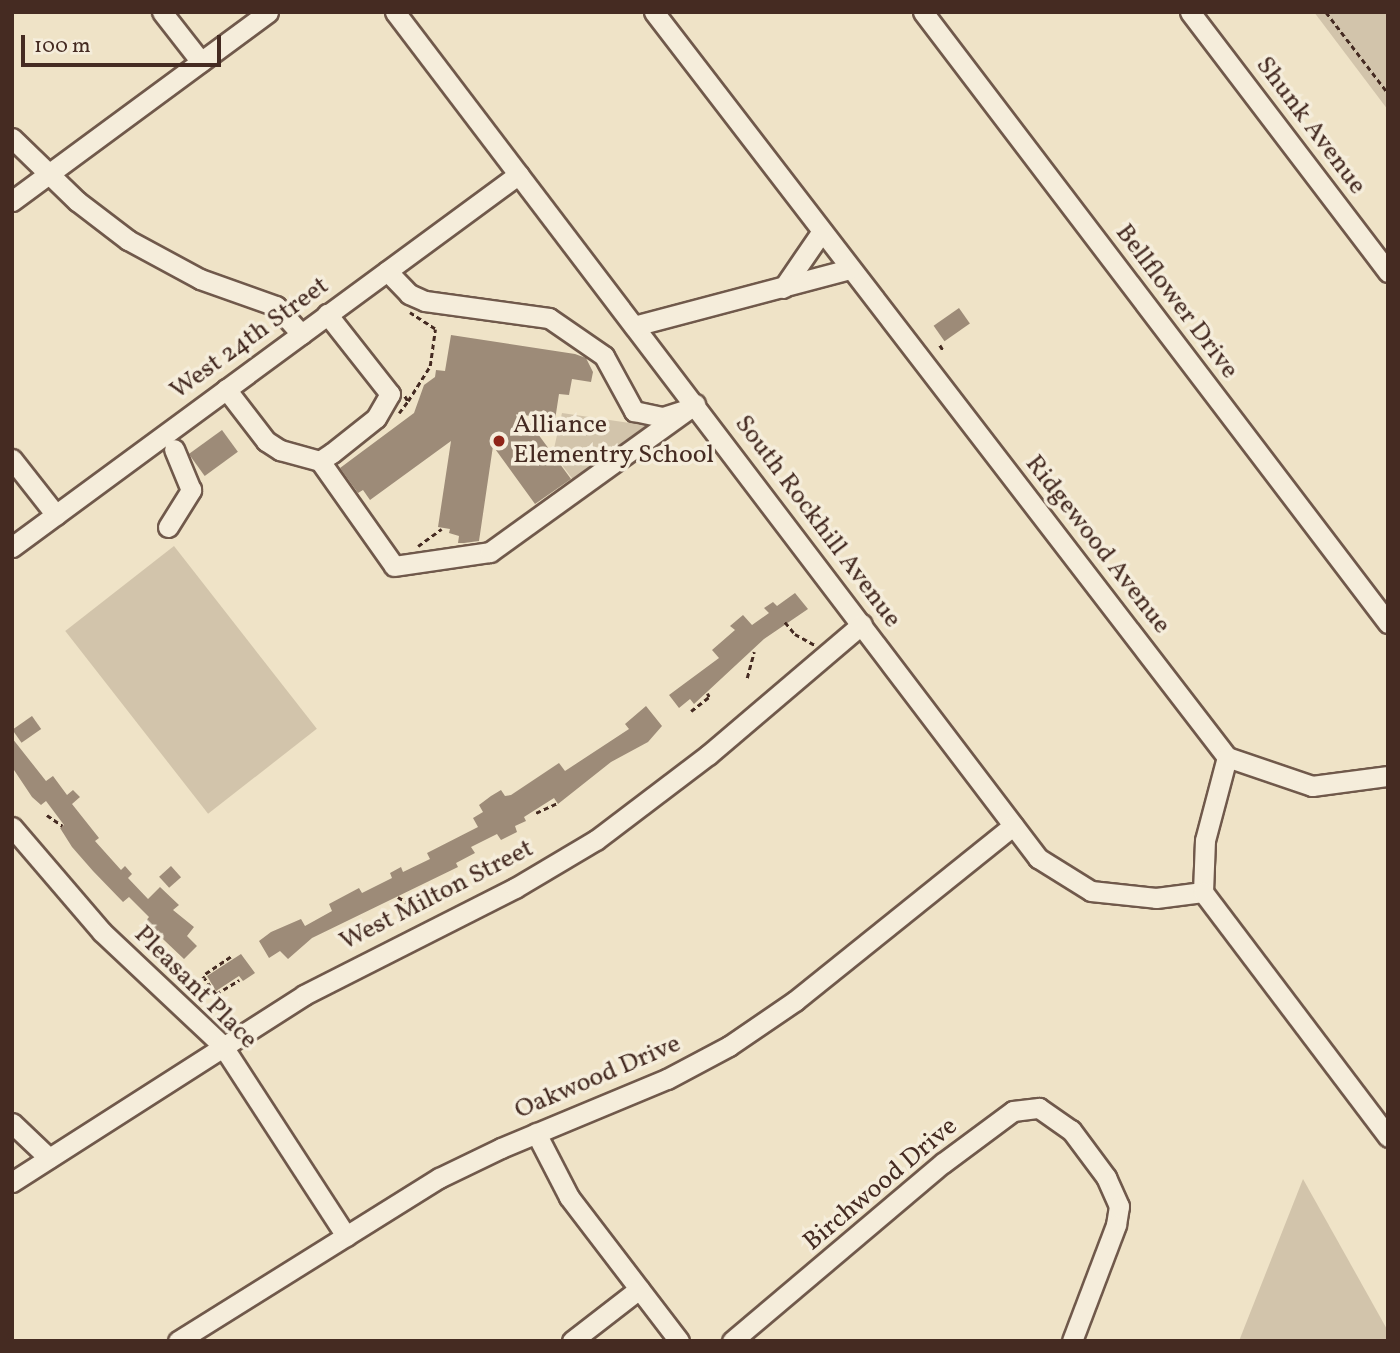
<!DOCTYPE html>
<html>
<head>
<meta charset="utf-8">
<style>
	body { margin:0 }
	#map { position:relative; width:1400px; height:1353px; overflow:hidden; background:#efe3c7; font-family:Vollkorn,serif }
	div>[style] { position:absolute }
	.green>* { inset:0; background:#d2c4ab; transform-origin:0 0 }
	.building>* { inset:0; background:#9d8b78; transform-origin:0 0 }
	.path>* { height:2.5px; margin-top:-1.25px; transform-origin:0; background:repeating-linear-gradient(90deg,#452b22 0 5px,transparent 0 8.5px) }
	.roads { filter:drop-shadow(2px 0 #70594b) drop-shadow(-2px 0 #70594b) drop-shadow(0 2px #70594b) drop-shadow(0 -2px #70594b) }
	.minor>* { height:19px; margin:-9.5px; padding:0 9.5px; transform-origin:9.5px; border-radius:9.5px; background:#f5eddb }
	.dots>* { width:19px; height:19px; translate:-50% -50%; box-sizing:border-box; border:4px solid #f5eddb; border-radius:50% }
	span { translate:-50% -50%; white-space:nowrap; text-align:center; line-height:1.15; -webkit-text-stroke:7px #f5eddb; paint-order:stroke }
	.street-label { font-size:26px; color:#452b22 }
	.poi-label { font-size:26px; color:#452b22 }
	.left { translate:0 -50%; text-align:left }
	.frame { position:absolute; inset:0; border:14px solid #452b22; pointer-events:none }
	.scale { position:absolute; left:21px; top:35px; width:200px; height:32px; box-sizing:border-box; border:4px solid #452b22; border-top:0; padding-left:9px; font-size:21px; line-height:24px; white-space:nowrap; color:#452b22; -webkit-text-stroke:5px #f5eddb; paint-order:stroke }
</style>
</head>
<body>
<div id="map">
	<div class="green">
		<div style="clip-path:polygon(1314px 12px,1388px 12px,1388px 110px)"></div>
		<div style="clip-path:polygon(562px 413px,650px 426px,577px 485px,553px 453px)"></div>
		<div style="left:174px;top:546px;width:232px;height:138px;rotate:52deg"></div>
		<div style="clip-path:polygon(1303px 1179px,1388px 1331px,1388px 1341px,1239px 1341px)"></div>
	</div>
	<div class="building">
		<div style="left:959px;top:308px;width:19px;height:31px;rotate:55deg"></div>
		<div style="clip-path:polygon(451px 335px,575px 354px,586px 358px,593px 372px,591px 382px,572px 379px,569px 395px,559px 394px,555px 420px,524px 415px,571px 479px,535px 504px,493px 446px,479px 541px,464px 543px,458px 543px,459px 536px,449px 533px,450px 529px,438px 527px,451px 441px,370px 500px,363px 490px,358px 493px,340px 468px,414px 413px,424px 385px,435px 377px,436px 370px,445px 371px)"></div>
		<div style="left:222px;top:430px;width:27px;height:41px;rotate:54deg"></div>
		<div style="clip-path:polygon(795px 593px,808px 609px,764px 639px,694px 704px,690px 699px,679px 708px,669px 695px,719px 658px,712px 650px,735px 630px,730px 626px,743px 615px,752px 625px,769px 613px,764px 608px,773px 602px,777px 606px)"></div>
		<div style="clip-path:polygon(646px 706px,662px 726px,648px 742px,611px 762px,558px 804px,554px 798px,524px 817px,526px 821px,515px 826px,517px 832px,501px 840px,497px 834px,471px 847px,475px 853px,456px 863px,458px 867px,312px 938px,288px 959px,280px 951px,269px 958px,259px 941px,271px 932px,301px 919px,305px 926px,332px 911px,329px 904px,359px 888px,362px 893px,392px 878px,390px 873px,401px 867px,403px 872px,430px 859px,427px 853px,478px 827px,473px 818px,483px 812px,479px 805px,491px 796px,501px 790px,505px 796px,511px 795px,559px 763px,565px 771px,629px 729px,625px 724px)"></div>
		<div style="left:32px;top:716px;width:16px;height:24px;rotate:55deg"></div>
		<div style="clip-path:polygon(12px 738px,46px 781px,53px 776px,67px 795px,73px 790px,80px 797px,72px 804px,99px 838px,95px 841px,121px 870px,125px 866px,132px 874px,128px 878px,148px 899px,160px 887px,179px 905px,173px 910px,194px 927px,187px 936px,197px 946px,184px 959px,145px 922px,149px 917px,129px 897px,123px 902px,93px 871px,72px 847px,60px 828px,64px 825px,46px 801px,41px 805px,32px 797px,12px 767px)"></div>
		<div style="left:171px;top:866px;width:15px;height:16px;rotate:48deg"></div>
		<div style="clip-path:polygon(241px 954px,255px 973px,243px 981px,239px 976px,216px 991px,207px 976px)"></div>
	</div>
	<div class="path">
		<div style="left:1326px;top:12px;width:102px;rotate:52.6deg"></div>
		<div style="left:940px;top:345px;width:6px;rotate:59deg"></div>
		<div style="left:405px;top:396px;width:6px;rotate:59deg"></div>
		<div style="left:408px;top:401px;width:41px;rotate:-57.8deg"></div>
		<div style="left:430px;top:366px;width:37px;rotate:-82deg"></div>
		<div style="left:435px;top:329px;width:30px;rotate:-147deg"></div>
		<div style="left:399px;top:413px;width:15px;rotate:-53deg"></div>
		<div style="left:418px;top:546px;width:29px;rotate:-36deg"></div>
		<div style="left:785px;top:622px;width:16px;rotate:50deg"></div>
		<div style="left:795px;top:634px;width:23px;rotate:29deg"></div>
		<div style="left:747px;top:678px;width:27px;rotate:-75deg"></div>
		<div style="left:691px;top:711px;width:23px;rotate:-38deg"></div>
		<div style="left:709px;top:697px;width:4px;rotate:-117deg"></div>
		<div style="left:536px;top:813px;width:23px;rotate:-25deg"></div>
		<div style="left:47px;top:815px;width:19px;rotate:35deg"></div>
		<div style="left:398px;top:897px;width:12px;rotate:31deg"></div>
		<div style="left:408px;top:903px;width:16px;rotate:-15deg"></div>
		<div style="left:231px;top:957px;width:34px;rotate:146deg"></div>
		<div style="left:203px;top:976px;width:22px;rotate:54deg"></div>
		<div style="left:216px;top:994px;width:27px;rotate:-31deg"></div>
	</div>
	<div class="roads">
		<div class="minor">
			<div style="left:162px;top:12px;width:63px;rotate:52deg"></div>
			<div style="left:395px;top:12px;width:1063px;rotate:52.76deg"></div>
			<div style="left:1038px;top:858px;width:62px;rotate:31.9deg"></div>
			<div style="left:1091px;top:891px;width:65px;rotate:6.1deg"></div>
			<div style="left:1156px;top:898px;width:47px;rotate:-7.3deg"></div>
			<div style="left:654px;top:12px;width:940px;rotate:52.44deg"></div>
			<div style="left:923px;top:12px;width:768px;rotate:52.73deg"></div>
			<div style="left:1190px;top:12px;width:327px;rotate:52.7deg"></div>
			<div style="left:12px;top:138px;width:91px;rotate:44.1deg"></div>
			<div style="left:77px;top:201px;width:64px;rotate:37.4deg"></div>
			<div style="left:128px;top:240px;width:82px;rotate:28.4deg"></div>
			<div style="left:200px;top:279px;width:81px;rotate:19.6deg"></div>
			<div style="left:276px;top:306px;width:38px;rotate:48deg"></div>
			<div style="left:12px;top:201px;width:318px;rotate:-36.4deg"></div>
			<div style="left:387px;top:271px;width:32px;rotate:46deg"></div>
			<div style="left:409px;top:294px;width:17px;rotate:24deg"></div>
			<div style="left:425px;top:301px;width:125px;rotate:7.8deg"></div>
			<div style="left:549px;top:318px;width:67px;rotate:34.6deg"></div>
			<div style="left:604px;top:356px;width:63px;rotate:61.4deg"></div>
			<div style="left:634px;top:411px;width:30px;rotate:12deg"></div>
			<div style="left:663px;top:417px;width:22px;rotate:-18deg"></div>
			<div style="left:783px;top:288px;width:69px;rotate:-55.6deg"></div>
			<div style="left:634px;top:326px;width:223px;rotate:-14.8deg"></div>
			<div style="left:226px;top:389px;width:66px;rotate:52.4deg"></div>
			<div style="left:266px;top:441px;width:17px;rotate:33deg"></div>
			<div style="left:280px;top:450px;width:41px;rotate:15.4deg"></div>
			<div style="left:320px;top:461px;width:14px;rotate:-34deg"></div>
			<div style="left:332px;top:453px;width:56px;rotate:-38.5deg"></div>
			<div style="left:376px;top:418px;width:28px;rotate:-60deg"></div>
			<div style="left:390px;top:394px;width:102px;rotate:-128.2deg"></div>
			<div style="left:12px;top:459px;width:71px;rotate:51.8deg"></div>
			<div style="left:320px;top:461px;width:128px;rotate:54.8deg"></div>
			<div style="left:394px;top:566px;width:97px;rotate:-8.3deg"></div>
			<div style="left:490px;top:552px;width:253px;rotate:-35.8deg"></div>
			<div style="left:168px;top:527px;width:44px;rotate:-58.1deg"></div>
			<div style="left:191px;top:490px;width:44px;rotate:-112.5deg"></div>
			<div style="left:12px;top:547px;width:629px;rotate:-36.34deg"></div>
			<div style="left:1227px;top:757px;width:86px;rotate:104.8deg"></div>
			<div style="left:1205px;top:840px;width:52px;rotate:92.2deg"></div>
			<div style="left:1203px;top:892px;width:307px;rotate:52.9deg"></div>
			<div style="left:1227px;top:757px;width:90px;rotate:18.8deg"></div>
			<div style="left:1312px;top:786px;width:77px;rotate:-7.5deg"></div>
			<div style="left:12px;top:827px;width:138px;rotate:49.4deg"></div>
			<div style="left:102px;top:932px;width:165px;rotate:43.3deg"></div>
			<div style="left:222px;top:1045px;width:228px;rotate:57deg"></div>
			<div style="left:12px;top:1123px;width:51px;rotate:43.4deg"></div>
			<div style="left:536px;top:1133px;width:72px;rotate:62.7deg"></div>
			<div style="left:569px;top:1197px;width:181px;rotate:52.6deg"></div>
			<div style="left:12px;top:1182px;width:347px;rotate:-32.6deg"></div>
			<div style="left:304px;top:995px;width:237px;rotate:-26.9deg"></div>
			<div style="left:515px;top:888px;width:94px;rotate:-30.7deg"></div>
			<div style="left:596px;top:840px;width:141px;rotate:-37.2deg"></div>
			<div style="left:708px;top:755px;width:202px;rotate:-40.4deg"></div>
			<div style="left:178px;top:1341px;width:308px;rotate:-32deg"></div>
			<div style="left:439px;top:1178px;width:69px;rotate:-25.8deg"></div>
			<div style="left:501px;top:1148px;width:180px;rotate:-22.6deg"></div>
			<div style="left:667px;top:1079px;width:70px;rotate:-28deg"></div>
			<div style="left:729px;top:1046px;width:80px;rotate:-34.3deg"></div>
			<div style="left:795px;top:1001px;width:280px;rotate:-38.8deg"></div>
			<div style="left:572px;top:1341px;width:85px;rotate:-37.8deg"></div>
			<div style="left:732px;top:1341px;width:276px;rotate:-40.2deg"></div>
			<div style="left:943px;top:1163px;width:87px;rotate:-36.6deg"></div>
			<div style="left:1013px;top:1111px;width:26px;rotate:-7deg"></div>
			<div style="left:1039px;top:1108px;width:39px;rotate:35deg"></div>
			<div style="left:1071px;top:1130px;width:59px;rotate:53.3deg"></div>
			<div style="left:1106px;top:1177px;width:32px;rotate:66deg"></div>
			<div style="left:1119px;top:1206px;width:19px;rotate:99deg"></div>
			<div style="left:1116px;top:1225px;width:124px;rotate:110.8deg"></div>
		</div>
	</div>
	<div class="dots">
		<div style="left:499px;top:441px;background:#8f2418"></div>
	</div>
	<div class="street-label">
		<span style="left:1310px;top:126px;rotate:53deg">Shunk Avenue</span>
		<span style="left:1176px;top:302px;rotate:53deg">Bellflower Drive</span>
		<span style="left:250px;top:339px;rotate:-36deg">West 24th Street</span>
		<span style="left:817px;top:522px;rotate:53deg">South Rockhill Avenue</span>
		<span style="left:1097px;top:545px;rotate:52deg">Ridgewood Avenue</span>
		<span style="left:437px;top:896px;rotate:-27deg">West Milton Street</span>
		<span style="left:195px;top:988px;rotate:45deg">Pleasant Place</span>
		<span style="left:598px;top:1078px;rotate:-23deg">Oakwood Drive</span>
		<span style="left:881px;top:1185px;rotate:-40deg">Birchwood Drive</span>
	</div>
	<div class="poi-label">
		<span class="left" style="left:513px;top:441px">Alliance<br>Elementry School</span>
	</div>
	<div class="frame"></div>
	<div class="scale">100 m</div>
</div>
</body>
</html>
